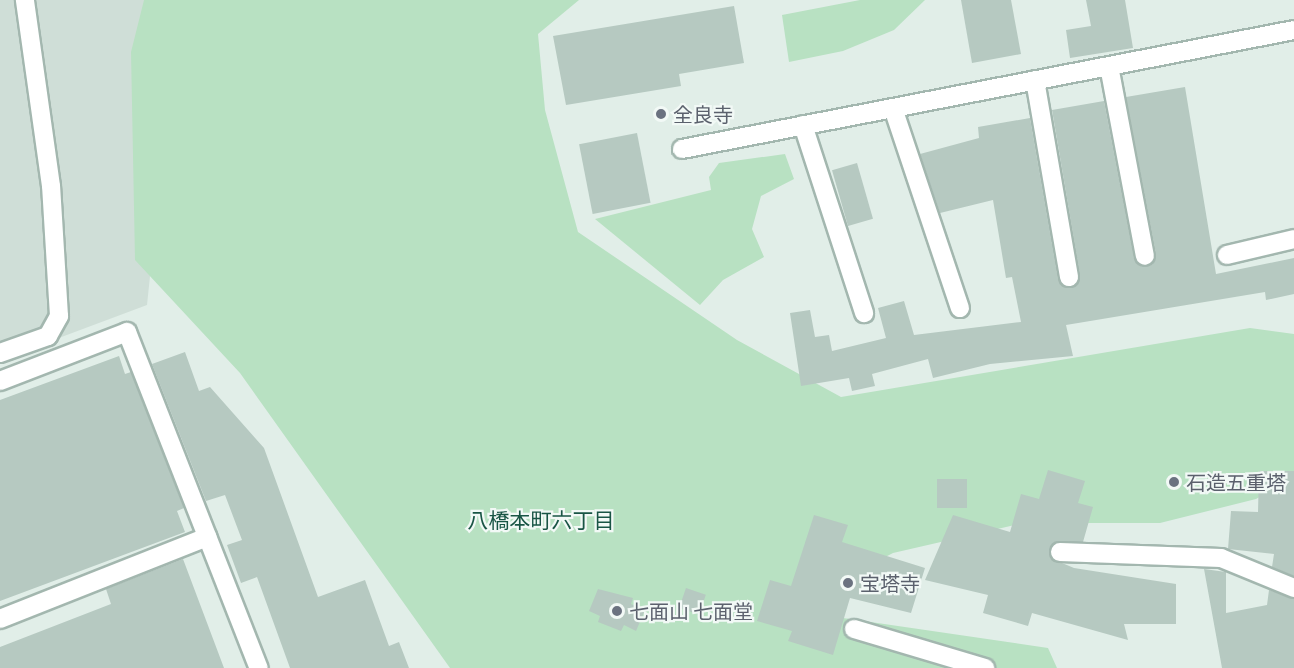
<!DOCTYPE html>
<html>
<head>
<meta charset="utf-8">
<style>
	body { margin:0 }
	#map { position:relative; width:1294px; height:668px; overflow:hidden; background:#e1eee8; font-family:Barlow,"Noto Sans JP",sans-serif }
	div>[style] { position:absolute }
	.built>* { inset:0; background:#cfded7 }
	.green>* { inset:0; background:#b8e1c2 }
	.building>* { inset:0; background:#b6c9c1; transform-origin:0 0 }
	.roads { filter:drop-shadow(2px 0 #a3b7af) drop-shadow(-2px 0 #a3b7af) drop-shadow(0 2px #a3b7af) drop-shadow(0 -2px #a3b7af) }
	.minor>* { height:18px; margin:-9px; padding:0 9px; transform-origin:9px; border-radius:9px; background:#fff }
	.dots>* { width:16px; height:16px; translate:-50% -50%; box-sizing:border-box; border:3px solid #f2f9f6; border-radius:50% }
	span { translate:-50% -50%; white-space:nowrap; text-align:center; line-height:1.15; -webkit-text-stroke:4.5px #f2f9f6; paint-order:stroke }
	.worship-label { font-size:20px; color:#5b616d }
	.left { translate:0 -50%; text-align:left }
	.neighbourhood-label { font-size:21px; color:#195545 }
</style>
</head>
<body>
<div id="map">
	<div class="built">
		<div style="clip-path:polygon(0 0,179px 0,147px 305px,0 360px)"></div>
	</div>
	<div class="green">
		<div style="clip-path:polygon(144px 0,579px 0,538px 34px,545px 110px,578px 232px,737px 340px,841px 397px,1250px 328px,1294px 334px,1294px 478px,1256px 499px,1160px 523px,1023px 523px,893px 553px,837px 582px,843px 618px,1048px 648px,1057px 668px,450px 668px,240px 373px,135px 260px,131px 52px)"></div>
		<div style="clip-path:polygon(860px 0,925px 0,894px 30px,843px 51px,789px 62px,782px 15px)"></div>
		<div style="clip-path:polygon(785px 154px,794px 179px,761px 196px,752px 229px,764px 257px,723px 280px,700px 305px,595px 219px,711px 190px,709px 177px,719px 163px)"></div>
	</div>
	<div class="building">
		<div style="clip-path:polygon(961px 0,1011px 0,1021px 54px,972px 63px)"></div>
		<div style="clip-path:polygon(1086px 0,1125px 0,1133px 48px,1070px 58px,1066px 30px,1091px 26px)"></div>
		<div style="clip-path:polygon(734px 6px,744px 63px,679px 74px,681px 86px,566px 105px,553px 36px)"></div>
		<div style="clip-path:polygon(1185px 87px,1216px 274px,1294px 258px,1294px 294px,1266px 300px,1265px 292px,1066px 325px,1073px 356px,990px 364px,933px 378px,928px 359px,872px 374px,875px 386px,852px 391px,849px 378px,801px 386px,790px 313px,810px 310px,815px 337px,829px 335px,832px 351px,886px 338px,878px 308px,904px 301px,914px 335px,1021px 322px,1012px 277px,1006px 278px,993px 200px,940px 213px,920px 154px,979px 138px,978px 127px,1030px 118px,1058px 279px,1071px 288px,1080px 275px,1052px 110px,1104px 101px,1134px 258px,1141px 266px,1152px 265px,1156px 254px,1126px 97px)"></div>
		<div style="left:637px;top:133px;width:71px;height:59px;rotate:79deg"></div>
		<div style="left:857px;top:163px;width:58px;height:26px;rotate:74deg"></div>
		<div style="clip-path:polygon(185px 352px,199px 391px,210px 387px,264px 448px,318px 597px,365px 580px,389px 646px,399px 642px,409px 668px,290px 668px,257px 577px,241px 583px,227px 545px,242px 540px,225px 495px,206px 501px,152px 364px)"></div>
		<div style="clip-path:polygon(119px 356px,125px 374px,131px 372px,184px 508px,177px 511px,185px 532px,0 601px,0 400px)"></div>
		<div style="clip-path:polygon(1048px 470px,1085px 481px,1078px 503px,1093px 507px,1083px 542px,1055px 542px,1050px 558px,1074px 568px,1176px 584px,1176px 624px,1124px 624px,1128px 640px,1032px 613px,1028px 626px,983px 613px,988px 595px,925px 580px,953px 515px,1010px 532px,1021px 494px,1039px 499px)"></div>
		<div style="clip-path:polygon(1259px 471px,1294px 471px,1294px 576px,1272px 567px,1274px 554px,1228px 549px,1231px 511px,1258px 512px)"></div>
		<div style="left:937px;top:479px;width:30px;height:29px"></div>
		<div style="clip-path:polygon(814px 515px,848px 525px,842px 542px,925px 568px,911px 613px,850px 598px,833px 655px,788px 641px,792px 631px,757px 621px,770px 580px,791px 586px)"></div>
		<div style="clip-path:polygon(183px 559px,224px 668px,0 668px,0 647px,111px 604px,106px 589px)"></div>
		<div style="clip-path:polygon(1204px 569px,1226px 572px,1226px 613px,1267px 605px,1269px 590px,1294px 599px,1294px 668px,1222px 668px)"></div>
		<div style="left:686px;top:588px;width:21px;height:21px;rotate:19deg"></div>
		<div style="clip-path:polygon(598px 589px,633px 598px,631px 604px,645px 610px,636px 631px,624px 625px,621px 631px,598px 622px,600px 616px,589px 611px)"></div>
	</div>
	<div class="roads">
		<div class="minor">
			<div style="left:1109px;top:66px;width:193px;rotate:79.3deg"></div>
			<div style="left:1035px;top:80px;width:200px;rotate:80.2deg"></div>
			<div style="left:893px;top:108px;width:211px;rotate:71.5deg"></div>
			<div style="left:803px;top:125px;width:198px;rotate:72deg"></div>
			<div style="left:682px;top:149px;width:623px;rotate:-11deg"></div>
			<div style="left:1227px;top:255px;width:69px;rotate:-13.4deg"></div>
			<div style="left:0;top:353px;width:51px;rotate:-19.5deg"></div>
			<div style="left:48px;top:336px;width:23px;rotate:-61deg"></div>
			<div style="left:59px;top:316px;width:130px;rotate:-93.5deg"></div>
			<div style="left:51px;top:186px;width:188px;rotate:-98deg"></div>
			<div style="left:0;top:381px;width:136px;rotate:-21.1deg"></div>
			<div style="left:127px;top:332px;width:361px;rotate:68.6deg"></div>
			<div style="left:1060px;top:552px;width:161px;rotate:2.1deg"></div>
			<div style="left:1221px;top:558px;width:79px;rotate:22.3deg"></div>
			<div style="left:0;top:619px;width:223px;rotate:-21.6deg"></div>
			<div style="left:854px;top:629px;width:137px;rotate:16.6deg"></div>
		</div>
	</div>
	<div class="dots">
		<div style="left:661px;top:114px;background:#6b7280"></div>
		<div style="left:1174px;top:482px;background:#6b7280"></div>
		<div style="left:848px;top:583px;background:#6b7280"></div>
		<div style="left:617px;top:611px;background:#6b7280"></div>
	</div>
	<div class="worship-label">
		<span class="left" style="left:673px;top:114px">全良寺</span>
		<span class="left" style="left:1186px;top:482px">石造五重塔</span>
		<span class="left" style="left:860px;top:583px">宝塔寺</span>
		<span class="left" style="left:629px;top:611px">七面山 七面堂</span>
	</div>
	<div class="neighbourhood-label">
		<span style="left:541px;top:520px">八橋本町六丁目</span>
	</div>
</div>
</body>
</html>
